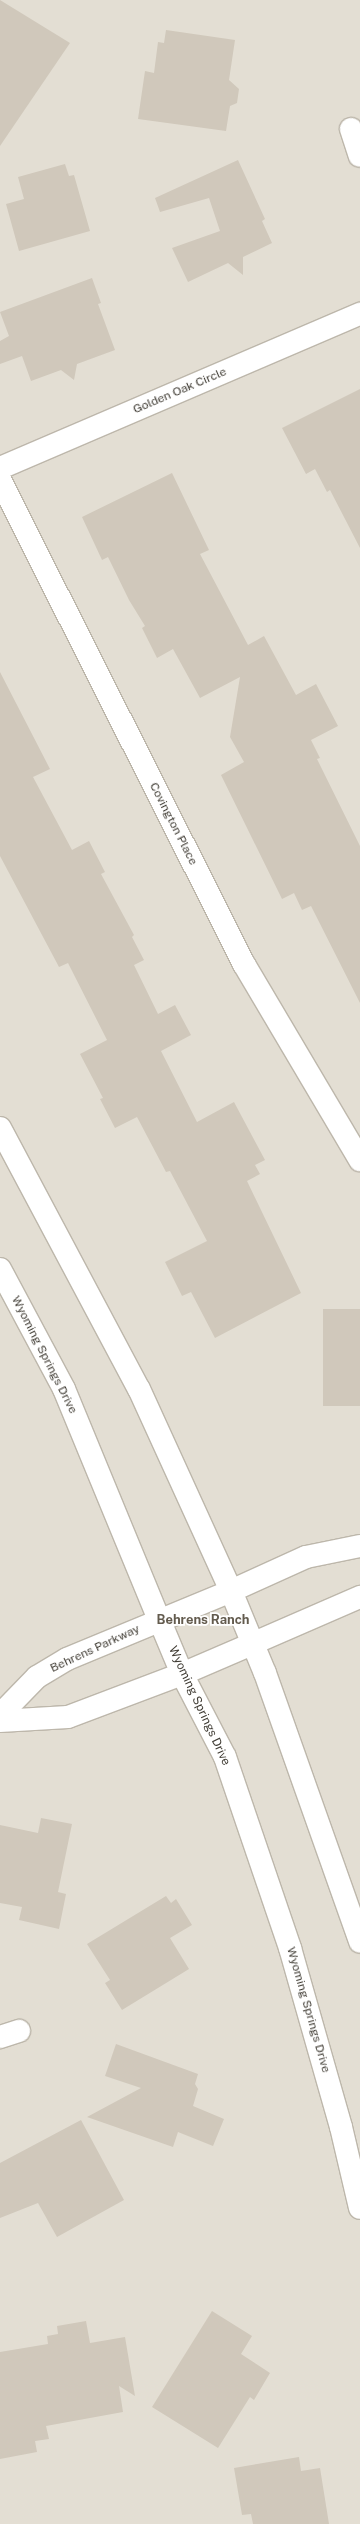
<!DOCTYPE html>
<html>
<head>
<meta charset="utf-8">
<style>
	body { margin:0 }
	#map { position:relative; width:360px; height:2524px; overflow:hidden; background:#f0ede4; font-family:"Public Sans",sans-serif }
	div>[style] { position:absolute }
	.residential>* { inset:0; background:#e3ded3; transform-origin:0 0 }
	.building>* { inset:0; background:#d0c8bb; transform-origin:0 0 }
	.roads { filter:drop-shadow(1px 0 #bdb7ab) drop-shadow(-1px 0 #bdb7ab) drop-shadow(0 1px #bdb7ab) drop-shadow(0 -1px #bdb7ab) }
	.minor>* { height:22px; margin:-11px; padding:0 11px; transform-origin:11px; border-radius:11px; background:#fff }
	.tertiary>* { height:22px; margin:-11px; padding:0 11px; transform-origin:11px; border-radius:11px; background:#fff }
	span { translate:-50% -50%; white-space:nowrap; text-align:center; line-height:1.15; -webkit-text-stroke:3.5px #fff; paint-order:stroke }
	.street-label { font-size:12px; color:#413d35 }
	.neighbourhood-label { font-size:13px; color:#635b4e; font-weight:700 }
</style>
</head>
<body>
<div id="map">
	<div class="residential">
		<div style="left:0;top:0;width:360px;height:2524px"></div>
	</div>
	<div class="building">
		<div style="clip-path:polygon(0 0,70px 43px,0 146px)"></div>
		<div style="clip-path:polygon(166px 30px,235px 40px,229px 80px,239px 89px,237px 103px,230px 106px,226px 131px,138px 119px,145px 71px,154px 73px,158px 42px,164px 43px)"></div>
		<div style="clip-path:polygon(238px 160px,265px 219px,262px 221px,272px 243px,243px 257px,243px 275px,228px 263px,188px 282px,172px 248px,220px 231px,209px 198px,160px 212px,155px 198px)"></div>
		<div style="clip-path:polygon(65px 164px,69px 176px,74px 175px,90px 231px,19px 251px,6px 204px,24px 199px,18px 177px)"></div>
		<div style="clip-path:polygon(92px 278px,101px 303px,98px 304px,115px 350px,77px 364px,74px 380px,61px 370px,31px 381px,22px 356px,0 364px,0 341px,9px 336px,0 312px)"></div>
		<div style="clip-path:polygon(360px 389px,360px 548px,330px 490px,327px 492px,315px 469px,306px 474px,282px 428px)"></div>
		<div style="clip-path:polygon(172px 473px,209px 550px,200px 554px,248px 645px,264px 636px,296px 695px,316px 684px,338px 726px,311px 740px,320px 758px,317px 759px,360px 846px,360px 1003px,311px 906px,302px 910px,294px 893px,282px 899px,221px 775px,244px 762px,230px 737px,240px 677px,200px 698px,173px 649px,157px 658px,142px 628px,145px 626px,129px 600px,108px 557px,102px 560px,82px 517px)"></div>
		<div style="clip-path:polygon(0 672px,50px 769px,33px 777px,72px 850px,89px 841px,105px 872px,101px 874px,134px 935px,132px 937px,144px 960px,134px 965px,158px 1014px,175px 1005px,191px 1035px,161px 1051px,197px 1122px,234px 1102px,265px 1160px,255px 1165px,260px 1174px,247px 1181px,301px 1293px,215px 1338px,191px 1292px,182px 1296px,165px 1262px,207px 1241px,170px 1171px,166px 1172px,137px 1117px,115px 1128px,100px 1099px,103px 1098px,80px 1054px,107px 1040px,68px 963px,59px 967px,0 856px)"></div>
		<div style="left:323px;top:1309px;width:37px;height:97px"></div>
		<div style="clip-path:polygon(41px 1818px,72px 1824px,58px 1892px,66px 1894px,59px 1929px,19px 1920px,22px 1907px,0 1903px,0 1825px,38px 1833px)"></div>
		<div style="clip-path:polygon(166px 1896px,171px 1903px,176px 1899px,192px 1925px,170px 1938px,189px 1969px,122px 2010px,105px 1983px,110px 1980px,87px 1944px)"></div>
		<div style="clip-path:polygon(116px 2044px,198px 2074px,195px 2084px,198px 2089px,193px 2106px,224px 2119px,213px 2146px,178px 2132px,173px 2147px,87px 2117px,141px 2088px,105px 2076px)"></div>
		<div style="clip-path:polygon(81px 2120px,124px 2200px,57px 2237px,38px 2203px,0 2218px,0 2163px)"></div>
		<div style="clip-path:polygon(212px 2311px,252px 2336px,241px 2354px,270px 2373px,254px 2400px,250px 2397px,218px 2448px,152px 2407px)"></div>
		<div style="clip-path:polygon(86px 2321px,90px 2343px,125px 2337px,135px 2396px,119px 2386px,123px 2412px,46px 2426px,49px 2439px,35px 2441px,37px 2452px,0 2459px,0 2352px,48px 2344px,47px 2336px,58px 2334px,57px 2326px)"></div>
		<div style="clip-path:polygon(299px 2457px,301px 2471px,320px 2468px,329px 2524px,253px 2524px,251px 2514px,242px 2515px,234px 2468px)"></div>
	</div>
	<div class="roads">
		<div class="minor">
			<div style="left:351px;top:129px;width:28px;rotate:72deg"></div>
			<div style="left:0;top:468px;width:392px;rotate:-23.2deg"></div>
			<div style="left:0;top:480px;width:542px;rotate:63.25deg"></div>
			<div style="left:244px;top:964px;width:228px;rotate:59.4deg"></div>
			<div style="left:0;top:1128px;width:296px;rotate:62deg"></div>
			<div style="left:139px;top:1389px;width:222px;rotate:65.5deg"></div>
			<div style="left:231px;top:1591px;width:82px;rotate:-24.4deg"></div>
			<div style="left:306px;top:1557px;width:55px;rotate:-11.5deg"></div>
			<div style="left:0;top:1269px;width:136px;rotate:61.9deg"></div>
			<div style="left:64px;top:1389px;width:249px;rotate:67.6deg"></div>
			<div style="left:254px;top:1643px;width:116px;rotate:-23.5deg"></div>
			<div style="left:0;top:2037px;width:20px;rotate:-18deg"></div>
		</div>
		<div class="tertiary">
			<div style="left:159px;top:1619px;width:60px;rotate:67.3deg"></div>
			<div style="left:182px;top:1674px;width:93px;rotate:62.6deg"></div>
			<div style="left:225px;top:1757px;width:202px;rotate:71.2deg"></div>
			<div style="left:290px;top:1948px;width:186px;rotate:74.1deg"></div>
			<div style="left:341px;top:2127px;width:83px;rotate:76.8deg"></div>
			<div style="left:0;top:1715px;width:53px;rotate:-45.8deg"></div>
			<div style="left:37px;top:1677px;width:35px;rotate:-31deg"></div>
			<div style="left:67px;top:1659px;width:178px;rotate:-22.5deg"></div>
			<div style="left:231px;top:1591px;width:89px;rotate:67.5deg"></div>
			<div style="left:265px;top:1673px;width:285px;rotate:70.5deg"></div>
			<div style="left:0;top:1721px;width:68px;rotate:-3.4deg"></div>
			<div style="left:68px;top:1717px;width:122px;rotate:-20.7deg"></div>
			<div style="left:182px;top:1674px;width:78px;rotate:-23.3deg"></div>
		</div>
	</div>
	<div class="street-label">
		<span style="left:180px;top:391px;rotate:-23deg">Golden Oak Circle</span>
		<span style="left:173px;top:824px;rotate:63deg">Covington Place</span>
		<span style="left:44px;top:1355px;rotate:63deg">Wyoming Springs Drive</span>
		<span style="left:95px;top:1649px;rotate:-25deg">Behrens Parkway</span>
		<span style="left:199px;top:1706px;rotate:65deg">Wyoming Springs Drive</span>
		<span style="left:308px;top:2010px;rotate:74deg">Wyoming Springs Drive</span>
	</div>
	<div class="neighbourhood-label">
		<span style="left:203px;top:1620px">Behrens Ranch</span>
	</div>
</div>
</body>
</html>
